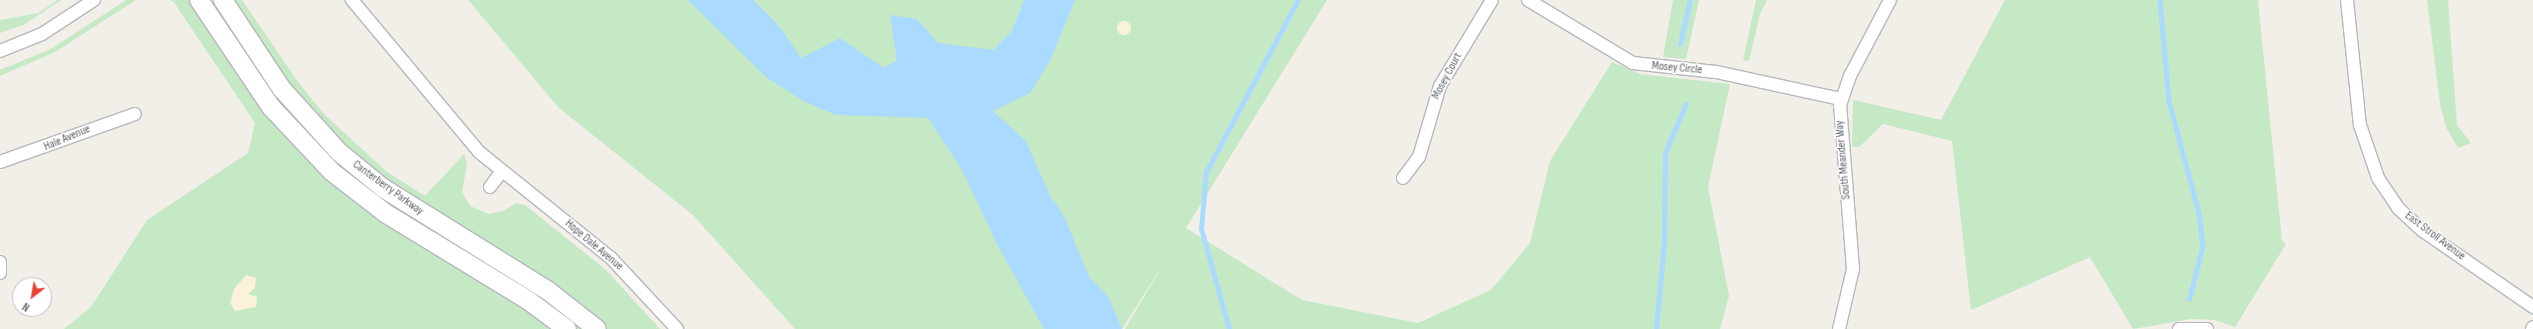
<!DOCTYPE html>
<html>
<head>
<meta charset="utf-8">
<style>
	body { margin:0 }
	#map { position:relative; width:2533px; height:329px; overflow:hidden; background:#f1efe8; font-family:"Sofia Sans Condensed",sans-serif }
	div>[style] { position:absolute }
	.green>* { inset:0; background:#c5e8c5 }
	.sand>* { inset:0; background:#fbf3d9 }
	.round { border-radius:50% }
	.water>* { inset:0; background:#aadaff }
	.stream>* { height:4.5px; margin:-2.25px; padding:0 2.25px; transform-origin:2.25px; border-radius:2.25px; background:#aadaff }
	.roads { filter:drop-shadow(1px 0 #b5b8bc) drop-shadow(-1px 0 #b5b8bc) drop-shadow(0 1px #b5b8bc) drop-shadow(0 -1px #b5b8bc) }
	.street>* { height:12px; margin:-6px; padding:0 6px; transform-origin:6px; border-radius:6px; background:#fff }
	.secondary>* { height:18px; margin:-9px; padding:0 9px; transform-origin:9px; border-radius:9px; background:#fff }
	span { translate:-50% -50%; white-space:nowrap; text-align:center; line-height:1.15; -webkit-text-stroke:3px #fff; paint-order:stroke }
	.street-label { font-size:12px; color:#5f6368 }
	.north { position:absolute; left:12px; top:277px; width:40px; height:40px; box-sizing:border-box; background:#fff; border:1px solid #bfc1c3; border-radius:50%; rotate:211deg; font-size:11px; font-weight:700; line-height:16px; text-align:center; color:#5f6368 }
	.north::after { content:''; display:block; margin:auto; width:14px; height:18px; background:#ea4335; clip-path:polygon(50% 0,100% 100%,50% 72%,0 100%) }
</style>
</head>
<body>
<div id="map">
	<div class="green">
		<div style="clip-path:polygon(58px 0,61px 0,25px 24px,0 33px,0 20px,38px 13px)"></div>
		<div style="clip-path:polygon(126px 0,136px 0,55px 52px,0 76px,0 70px,51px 49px)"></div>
		<div style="clip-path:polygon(169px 0,192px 0,280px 126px,557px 329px,64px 329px,91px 307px,147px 220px,248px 153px,255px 123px,173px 1px)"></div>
		<div style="clip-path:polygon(229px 0,242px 0,298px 82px,324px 114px,387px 172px,425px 196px,464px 154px,467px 164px,462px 192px,470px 206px,489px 214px,503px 211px,516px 203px,525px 205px,606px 270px,660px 329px,606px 329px,383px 182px,307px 111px)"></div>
		<div style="clip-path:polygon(468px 0,1327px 0,1186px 228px,1302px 300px,1418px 323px,1491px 290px,1530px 243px,1550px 161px,1612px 62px,1640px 74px,1730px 84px,1708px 187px,1729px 296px,1720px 329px,1125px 329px,1167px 258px,1122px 329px,795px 329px,693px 215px,559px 108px)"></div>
		<div style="clip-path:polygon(1673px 0,1699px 0,1686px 59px,1663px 57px)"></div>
		<div style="clip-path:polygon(1756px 0,1767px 0,1760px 14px,1749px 61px,1743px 60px)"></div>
		<div style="clip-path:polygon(2005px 0,2258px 0,2282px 241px,2286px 244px,2235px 327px,2215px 320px,2191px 319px,2133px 329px,2090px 257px,1971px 310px,1952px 141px,1883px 124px,1859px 147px,1852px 147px,1853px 100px,1941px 120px)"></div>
		<div style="clip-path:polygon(2427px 0,2448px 0,2457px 125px,2471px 143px,2458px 148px,2446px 127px,2440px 104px)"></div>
		<div style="clip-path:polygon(248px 58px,283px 101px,499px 267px,588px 329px,575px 329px,368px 194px,288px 118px)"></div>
	</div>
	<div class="sand">
		<div class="round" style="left:1117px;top:21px;width:14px;height:14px"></div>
		<div style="clip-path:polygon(246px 275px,256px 278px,255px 288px,248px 294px,257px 297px,256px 307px,235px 311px,230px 303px,234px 289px)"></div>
	</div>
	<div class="water">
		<div style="clip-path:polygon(688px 0,753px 0,780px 27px,801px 58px,840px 38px,884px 68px,897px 60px,890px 15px,917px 19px,938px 43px,993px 50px,1012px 31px,1024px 0,1075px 0,1050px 61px,1030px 93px,993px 111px,1026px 141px,1050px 196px,1064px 216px,1089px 277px,1109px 298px,1122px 329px,1044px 329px,997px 244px,962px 170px,928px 118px,836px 115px,805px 102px,766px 77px)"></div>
	</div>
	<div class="stream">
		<div style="left:2160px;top:0;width:101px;rotate:84.9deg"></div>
		<div style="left:2169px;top:101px;width:116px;rotate:75deg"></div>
		<div style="left:2199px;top:213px;width:33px;rotate:83deg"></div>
		<div style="left:2203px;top:246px;width:54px;rotate:104deg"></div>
		<div style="left:1680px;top:44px;width:45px;rotate:-77.2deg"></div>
		<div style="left:1229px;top:329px;width:104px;rotate:-105.6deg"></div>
		<div style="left:1201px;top:229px;width:57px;rotate:-85deg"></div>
		<div style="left:1206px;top:172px;width:195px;rotate:-61.9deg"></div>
		<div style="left:1656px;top:329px;width:86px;rotate:-84.7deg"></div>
		<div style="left:1664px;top:243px;width:90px;rotate:-89.4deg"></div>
		<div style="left:1665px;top:153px;width:53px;rotate:-66.8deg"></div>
	</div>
	<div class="roads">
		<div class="street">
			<div style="left:352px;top:0;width:198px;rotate:50.1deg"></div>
			<div style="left:479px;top:152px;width:169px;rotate:38.8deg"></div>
			<div style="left:611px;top:258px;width:97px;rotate:47.1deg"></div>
			<div style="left:1528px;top:0;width:122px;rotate:31deg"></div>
			<div style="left:1633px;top:63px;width:83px;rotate:6.2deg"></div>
			<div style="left:1716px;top:72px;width:128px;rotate:12.2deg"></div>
			<div style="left:2347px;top:0;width:126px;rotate:84.1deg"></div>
			<div style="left:2360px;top:125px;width:56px;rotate:71.2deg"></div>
			<div style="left:2378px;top:178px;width:36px;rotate:56deg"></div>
			<div style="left:2398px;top:208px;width:34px;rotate:43deg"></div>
			<div style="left:2423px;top:231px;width:134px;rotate:34.6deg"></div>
			<div style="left:0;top:51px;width:45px;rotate:-22deg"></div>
			<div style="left:42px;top:34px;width:62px;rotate:-33.2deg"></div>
			<div style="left:0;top:162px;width:143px;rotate:-19.6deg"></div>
			<div style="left:1403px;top:178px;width:26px;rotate:-53deg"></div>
			<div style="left:1419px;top:157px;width:74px;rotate:-73.5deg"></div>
			<div style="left:1440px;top:86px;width:100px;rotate:-58.8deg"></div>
			<div style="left:490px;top:187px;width:20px;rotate:-53deg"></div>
			<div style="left:0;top:262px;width:11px;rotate:90deg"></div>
			<div style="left:1839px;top:329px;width:62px;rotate:-76.9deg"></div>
			<div style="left:1853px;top:269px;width:165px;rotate:-94.5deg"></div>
			<div style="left:1840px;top:105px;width:31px;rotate:-71deg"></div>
			<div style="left:1850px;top:76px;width:86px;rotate:-62.2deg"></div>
			<div style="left:2179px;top:329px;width:28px"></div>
			<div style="left:2532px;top:329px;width:2px;rotate:-63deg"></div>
		</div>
		<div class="secondary">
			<div style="left:199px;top:0;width:129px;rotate:56.1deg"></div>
			<div style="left:271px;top:107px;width:89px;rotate:46.8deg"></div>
			<div style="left:332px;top:172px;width:67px;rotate:37.7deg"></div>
			<div style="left:385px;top:213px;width:169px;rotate:31.4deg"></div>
			<div style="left:529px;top:301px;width:47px;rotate:36.4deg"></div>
			<div style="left:223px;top:0;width:107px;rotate:56.5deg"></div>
			<div style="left:282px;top:89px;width:85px;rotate:47.9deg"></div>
			<div style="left:339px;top:152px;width:57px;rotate:39.3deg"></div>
			<div style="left:383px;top:188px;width:193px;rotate:31.9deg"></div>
			<div style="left:547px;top:290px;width:63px;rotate:38deg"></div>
		</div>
	</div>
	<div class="street-label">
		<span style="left:1677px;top:68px;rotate:5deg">Mosey Circle</span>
		<span style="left:1447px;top:76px;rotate:-62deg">Mosey Court</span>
		<span style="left:67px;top:138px;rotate:-23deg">Hale Avenue</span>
		<span style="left:1843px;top:160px;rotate:-95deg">South Meander Way</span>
		<span style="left:388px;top:188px;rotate:36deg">Canterberry Parkway</span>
		<span style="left:2435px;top:236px;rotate:37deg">East Stroll Avenue</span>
		<span style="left:594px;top:245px;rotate:40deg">Hope Dale Avenue</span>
	</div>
	<div class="north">N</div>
</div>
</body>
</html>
